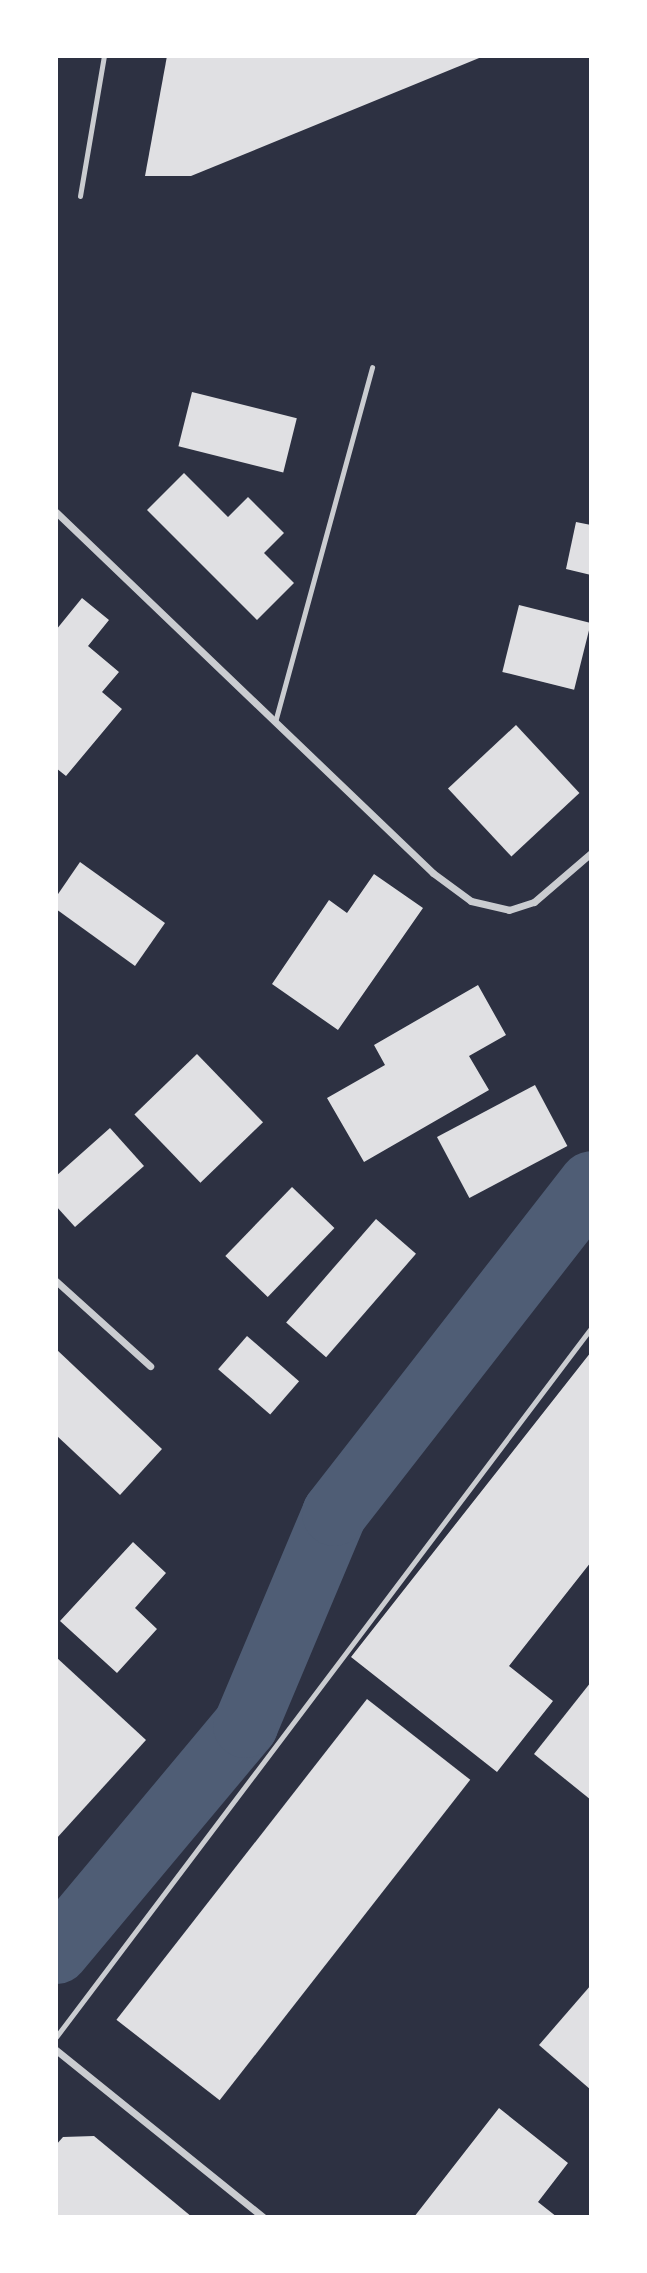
<!DOCTYPE html>
<html>
<head>
<meta charset="utf-8">
<style>
	body { margin:0 }
	#map { position:relative; width:647px; height:2273px; overflow:hidden; background:#2d3142; font-family:Lato,sans-serif }
	div>[style] { position:absolute }
	.river>* { height:65px; margin:-32.5px; padding:0 32.5px; transform-origin:32.5px; border-radius:32.5px; background:#4f5d75 }
	.building>* { inset:0; background:#e0e0e3; transform-origin:0 0 }
	.service>* { height:5px; margin:-2.5px; padding:0 2.5px; transform-origin:2.5px; border-radius:2.5px; background:#caccd0 }
	.minor>* { height:7px; margin:-3.5px; padding:0 3.5px; transform-origin:3.5px; border-radius:3.5px; background:#caccd0 }
	span { translate:-50% -50%; white-space:nowrap; text-align:center; line-height:1.15; -webkit-text-stroke:5px #fff; paint-order:stroke }
	.frame { position:absolute; inset:0; border:58px solid #fff; pointer-events:none }
</style>
</head>
<body>
<div id="map">
	<div class="river">
		<div style="left:56px;top:1951px;width:295px;rotate:-50.1deg"></div>
		<div style="left:245px;top:1725px;width:230px;rotate:-67.2deg"></div>
		<div style="left:334px;top:1513px;width:418px;rotate:-52.1deg"></div>
	</div>
	<div class="building">
		<div style="clip-path:polygon(167px 56px,484px 56px,191px 176px,145px 176px)"></div>
		<div style="left:192px;top:392px;width:108px;height:56px;rotate:14deg"></div>
		<div style="clip-path:polygon(184px 473px,228px 517px,248px 497px,284px 533px,264px 553px,294px 583px,257px 620px,147px 510px)"></div>
		<div style="clip-path:polygon(576px 522px,591px 525px,591px 575px,566px 569px)"></div>
		<div style="clip-path:polygon(82px 598px,109px 620px,88px 646px,119px 672px,102px 692px,122px 709px,66px 776px,56px 768px,56px 630px)"></div>
		<div style="left:519px;top:605px;width:74px;height:69px;rotate:14deg"></div>
		<div style="left:516px;top:725px;width:93px;height:93px;rotate:47deg"></div>
		<div style="clip-path:polygon(80px 862px,165px 923px,135px 966px,56px 909px,56px 897px)"></div>
		<div style="clip-path:polygon(374px 874px,423px 908px,338px 1030px,272px 984px,329px 900px,347px 913px)"></div>
		<div style="clip-path:polygon(478px 985px,506px 1035px,469px 1056px,489px 1090px,364px 1162px,327px 1098px,385px 1065px,374px 1045px)"></div>
		<div style="left:197px;top:1054px;width:95px;height:87px;rotate:46deg"></div>
		<div style="left:535px;top:1085px;width:69px;height:111px;rotate:62deg"></div>
		<div style="clip-path:polygon(110px 1128px,144px 1166px,75px 1227px,56px 1206px,56px 1176px)"></div>
		<div style="left:292px;top:1187px;width:59px;height:96px;rotate:44deg"></div>
		<div style="left:376px;top:1219px;width:53px;height:137px;rotate:41deg"></div>
		<div style="left:247px;top:1336px;width:69px;height:44px;rotate:41deg"></div>
		<div style="clip-path:polygon(56px 1349px,162px 1449px,120px 1495px,56px 1435px)"></div>
		<div style="clip-path:polygon(591px 1352px,591px 1562px,509px 1666px,553px 1701px,497px 1772px,351px 1657px)"></div>
		<div style="clip-path:polygon(133px 1542px,166px 1573px,135px 1608px,157px 1629px,117px 1673px,60px 1621px)"></div>
		<div style="clip-path:polygon(56px 1657px,146px 1740px,56px 1839px)"></div>
		<div style="clip-path:polygon(591px 1682px,591px 1800px,534px 1754px)"></div>
		<div style="left:367px;top:1699px;width:131px;height:407px;rotate:38deg"></div>
		<div style="clip-path:polygon(591px 1985px,591px 2090px,539px 2045px)"></div>
		<div style="clip-path:polygon(499px 2108px,568px 2163px,538px 2202px,557px 2217px,414px 2217px)"></div>
		<div style="clip-path:polygon(94px 2136px,192px 2217px,56px 2217px,56px 2145px,63px 2137px)"></div>
	</div>
	<div class="service">
		<div style="left:80px;top:196px;width:142px;rotate:-80.3deg"></div>
		<div style="left:275px;top:722px;width:368px;rotate:-74.7deg"></div>
		<div style="left:56px;top:2037px;width:888px;rotate:-52.96deg"></div>
	</div>
	<div class="minor">
		<div style="left:56px;top:512px;width:522px;rotate:43.76deg"></div>
		<div style="left:433px;top:873px;width:47px;rotate:36.4deg"></div>
		<div style="left:471px;top:901px;width:39px;rotate:13deg"></div>
		<div style="left:509px;top:910px;width:26px;rotate:-18deg"></div>
		<div style="left:534px;top:902px;width:75px;rotate:-40.7deg"></div>
		<div style="left:56px;top:1281px;width:127px;rotate:42.1deg"></div>
		<div style="left:56px;top:2050px;width:266px;rotate:38.9deg"></div>
	</div>
	<div class="frame"></div>
</div>
</body>
</html>
